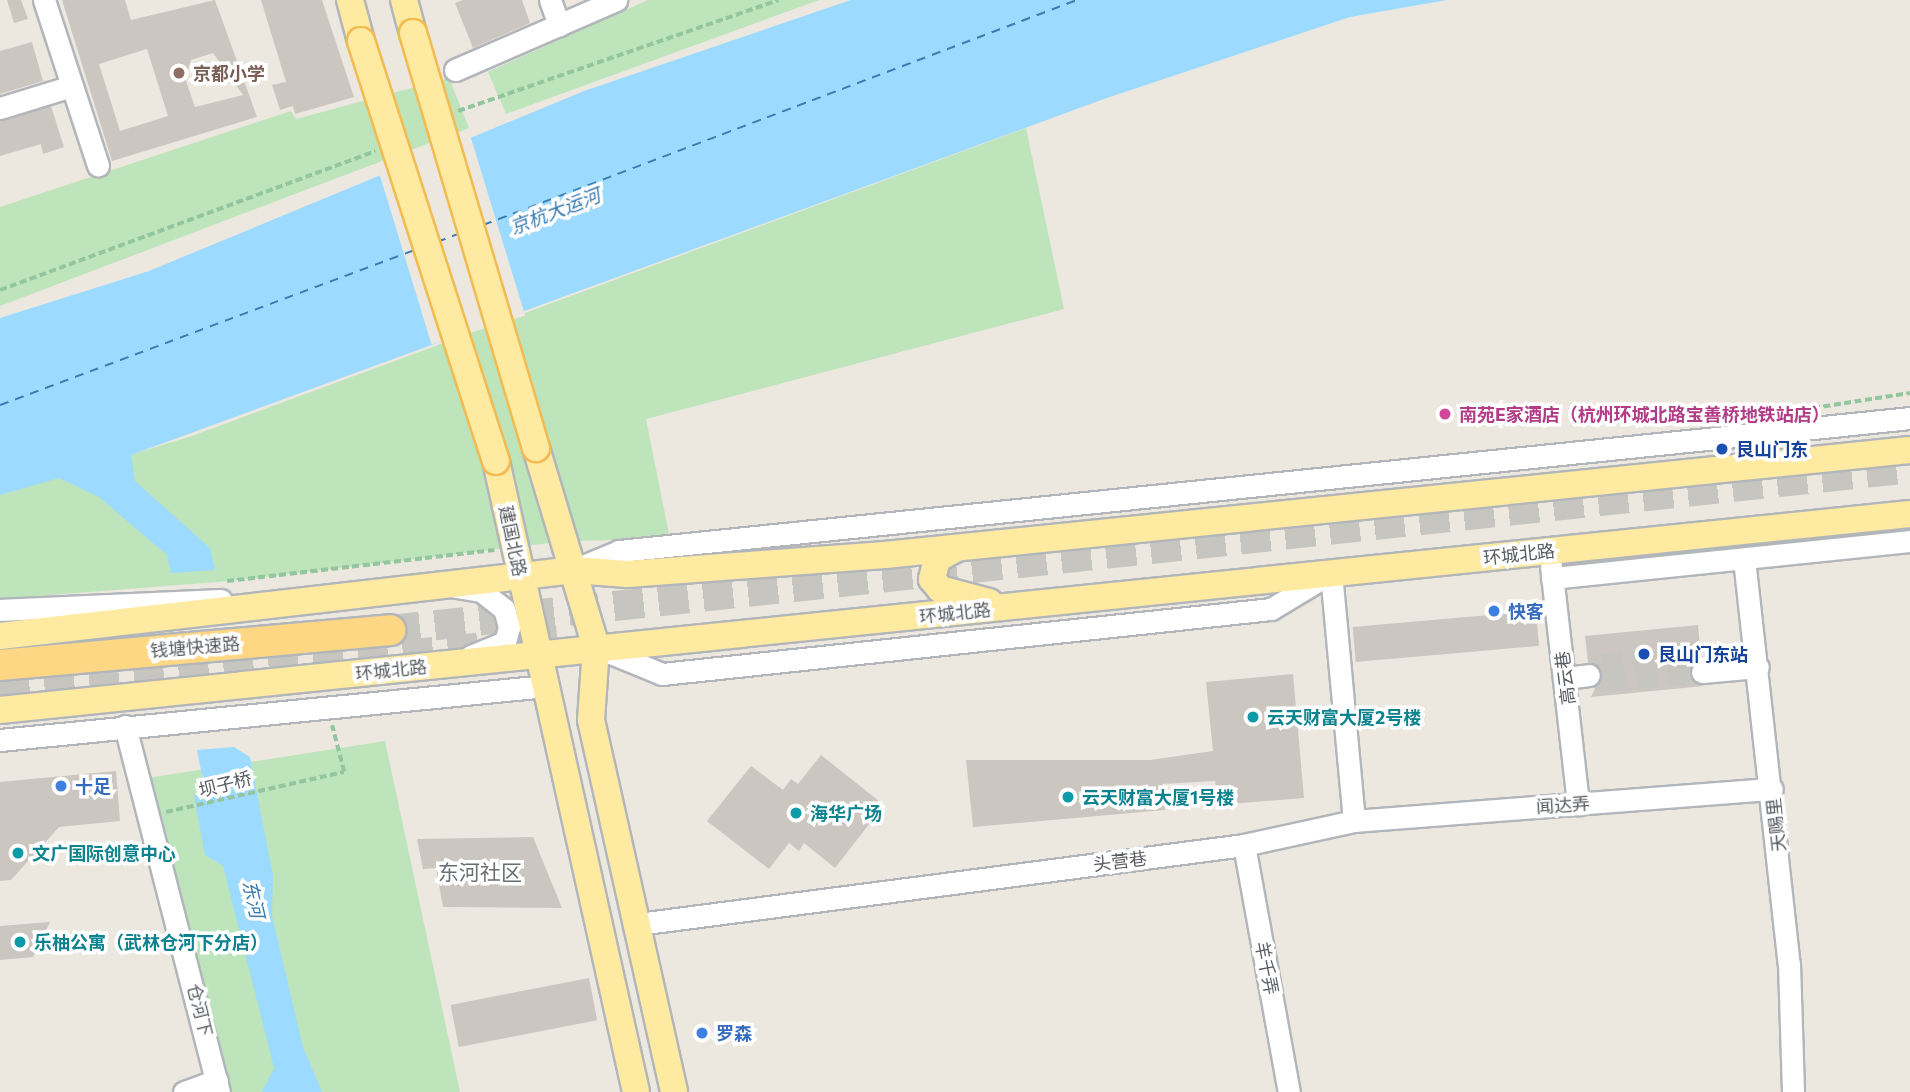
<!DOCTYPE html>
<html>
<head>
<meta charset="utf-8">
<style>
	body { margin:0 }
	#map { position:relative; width:1910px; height:1092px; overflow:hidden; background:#ece8df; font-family:Commissioner,"Noto Sans SC",sans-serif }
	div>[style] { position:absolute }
	.green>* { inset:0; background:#bde4ba }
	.water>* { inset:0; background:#9cdaff }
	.pier>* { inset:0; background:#ece8df; transform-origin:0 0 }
	.ferry>* { height:2px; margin-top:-1px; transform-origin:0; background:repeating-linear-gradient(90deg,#3a7bb0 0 9px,transparent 0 16px) }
	.building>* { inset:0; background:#cbc6c0; transform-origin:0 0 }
	.minor-tunnel>* { height:21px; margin-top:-10.5px; transform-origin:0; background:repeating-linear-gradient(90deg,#c7c5c0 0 21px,transparent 0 31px) }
	.highway-tunnel>* { height:30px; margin-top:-15px; transform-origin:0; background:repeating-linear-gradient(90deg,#c7c5c0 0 30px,transparent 0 45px) }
	.path>* { height:3.5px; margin-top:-1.75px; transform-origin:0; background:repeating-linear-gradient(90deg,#93c59f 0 7px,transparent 0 10.5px) }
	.roads { filter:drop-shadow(2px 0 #b2b6ba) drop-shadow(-2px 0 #b2b6ba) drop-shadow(0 2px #b2b6ba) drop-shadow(0 -2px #b2b6ba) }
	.minor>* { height:21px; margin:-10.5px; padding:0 10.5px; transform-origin:10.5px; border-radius:10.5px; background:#fff }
	.major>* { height:26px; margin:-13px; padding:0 13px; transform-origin:13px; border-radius:13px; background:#ffeaa1 }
	.highway>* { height:30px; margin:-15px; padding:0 15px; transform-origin:15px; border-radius:15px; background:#fed784 }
	.bridges { filter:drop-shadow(2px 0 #f2bb52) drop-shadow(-2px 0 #f2bb52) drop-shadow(0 2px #f2bb52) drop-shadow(0 -2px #f2bb52) }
	.major-bridge>* { height:26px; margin:-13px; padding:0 13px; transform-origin:13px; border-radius:13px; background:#ffeaa1 }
	.dots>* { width:19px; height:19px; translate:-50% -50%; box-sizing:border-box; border:4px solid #fff; border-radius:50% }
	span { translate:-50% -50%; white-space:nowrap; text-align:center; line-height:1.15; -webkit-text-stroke:7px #fff; paint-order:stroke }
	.education-label { font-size:18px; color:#785e54; font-weight:700 }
	.left { translate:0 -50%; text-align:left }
	.hotel-label { font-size:18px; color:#b23c85; font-weight:700 }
	.transit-label { font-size:18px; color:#164399; font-weight:700 }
	.street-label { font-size:18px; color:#585c61 }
	.shop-label { font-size:18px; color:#366cbe; font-weight:700 }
	.culture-label { font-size:18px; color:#0d838f; font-weight:700 }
	.water-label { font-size:19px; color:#3a7bb0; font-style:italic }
	.quarter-label { font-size:21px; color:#696e73 }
</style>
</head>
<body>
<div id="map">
	<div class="green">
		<div style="clip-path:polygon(648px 0,819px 0,506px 114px,488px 72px)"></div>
		<div style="clip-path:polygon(449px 78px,469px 128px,0 306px,0 207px,291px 111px,296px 119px)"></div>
		<div style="clip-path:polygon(1026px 128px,1064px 309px,646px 419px,670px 539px,566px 541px,230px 581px,0 599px,0 495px,192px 436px)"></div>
		<div style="clip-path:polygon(385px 741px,460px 1092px,219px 1092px,141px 779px)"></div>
	</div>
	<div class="water">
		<div style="clip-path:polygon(851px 0,1447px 0,1350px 17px,1104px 99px,131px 455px,135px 481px,210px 548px,215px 570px,171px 573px,167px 555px,99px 497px,59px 478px,0 495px,0 318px,149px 271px,584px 91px)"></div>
		<div style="clip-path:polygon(234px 747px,250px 757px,273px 876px,272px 916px,303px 1047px,322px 1092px,262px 1092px,274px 1068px,223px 866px,205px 855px,194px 796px,205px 791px,197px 750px)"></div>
	</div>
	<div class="pier">
		<div style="left:470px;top:135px;width:189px;height:98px;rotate:73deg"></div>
	</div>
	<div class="ferry">
		<div style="left:483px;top:225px;width:635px;rotate:-20.75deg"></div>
		<div style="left:437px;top:242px;width:22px;rotate:-21deg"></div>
		<div style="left:0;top:405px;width:443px;rotate:-20.5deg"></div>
	</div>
	<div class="building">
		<div style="clip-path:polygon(7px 0,21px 0,28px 19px,14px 23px)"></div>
		<div style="clip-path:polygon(evenodd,62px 0,125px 0,131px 20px,215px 0,257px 117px,112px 161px,62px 0,147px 49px,168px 116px,120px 131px,99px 64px,147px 49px,62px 0,213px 53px,243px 95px,195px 107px,185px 78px,191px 60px,213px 53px)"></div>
		<div style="clip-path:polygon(261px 0,322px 0,354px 97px,295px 114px,293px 106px,280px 110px,272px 85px,286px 82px)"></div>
		<div style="clip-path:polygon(463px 0,522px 0,530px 23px,473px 48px,455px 3px)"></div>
		<div style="clip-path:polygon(32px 42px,43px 81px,0 94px,0 51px)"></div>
		<div style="clip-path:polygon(51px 106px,64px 147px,43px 154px,41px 144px,0 156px,0 121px)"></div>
		<div style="left:1536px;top:611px;width:35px;height:184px;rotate:85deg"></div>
		<div style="clip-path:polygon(1698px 625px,1701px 659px,1689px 674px,1704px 686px,1591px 697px,1602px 674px,1588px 662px,1585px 636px)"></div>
		<div style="clip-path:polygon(1293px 674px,1304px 798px,1218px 805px,1215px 781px,1162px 784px,1165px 810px,973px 827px,966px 760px,1150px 760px,1213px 751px,1206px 682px)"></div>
		<div style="clip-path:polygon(821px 755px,884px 805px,835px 868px,804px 843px,799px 851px,789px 843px,769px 869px,707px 821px,751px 766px,783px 790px,791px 779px,798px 784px)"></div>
		<div style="clip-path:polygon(116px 771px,120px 821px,59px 827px,11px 880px,0 881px,0 782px)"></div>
		<div style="clip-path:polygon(533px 837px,562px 908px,443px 907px,436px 868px,423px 869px,417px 839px)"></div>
		<div style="clip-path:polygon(50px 922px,33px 957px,0 960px,0 926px)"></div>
		<div style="left:589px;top:978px;width:43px;height:141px;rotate:79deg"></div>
	</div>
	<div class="minor-tunnel">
		<div style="left:1589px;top:675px;width:17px;rotate:-40deg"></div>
		<div style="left:1602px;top:664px;width:87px;rotate:-5.3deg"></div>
		<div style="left:1689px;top:656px;width:21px;rotate:51deg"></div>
		<div style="left:1589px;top:675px;width:18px;rotate:19deg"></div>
		<div style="left:1606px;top:681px;width:96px;rotate:-5.4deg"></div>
	</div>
	<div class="highway-tunnel">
		<div style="left:390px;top:630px;width:1529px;rotate:-6.08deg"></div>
		<div style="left:0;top:694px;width:560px;rotate:-5.54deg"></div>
	</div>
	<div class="path">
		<div style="left:458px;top:111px;width:339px;rotate:-19.1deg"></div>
		<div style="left:0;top:290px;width:400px;rotate:-20.3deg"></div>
		<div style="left:1813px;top:408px;width:98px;rotate:-8.8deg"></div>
		<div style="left:227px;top:581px;width:269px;rotate:-6.6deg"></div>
		<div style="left:166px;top:812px;width:182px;rotate:-12.7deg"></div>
		<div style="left:344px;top:772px;width:48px;rotate:-104.6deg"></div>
	</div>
	<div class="roads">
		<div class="minor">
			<div style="left:44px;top:0;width:174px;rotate:71.9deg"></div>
			<div style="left:550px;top:0;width:27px;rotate:70deg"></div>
			<div style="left:455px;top:70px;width:176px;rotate:-23.5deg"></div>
			<div style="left:0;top:108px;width:75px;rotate:-17deg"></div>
			<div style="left:1744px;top:559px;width:407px;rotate:83.7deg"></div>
			<div style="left:1789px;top:964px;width:128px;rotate:88.2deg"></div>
			<div style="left:1551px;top:566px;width:240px;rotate:83.5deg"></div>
			<div style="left:576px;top:569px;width:47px;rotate:-22.7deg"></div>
			<div style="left:619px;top:551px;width:1298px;rotate:-5.88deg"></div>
			<div style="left:1552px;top:578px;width:360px;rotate:-5.9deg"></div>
			<div style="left:456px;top:587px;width:25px;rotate:9deg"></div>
			<div style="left:481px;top:591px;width:29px;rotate:38deg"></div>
			<div style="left:504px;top:609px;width:19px;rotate:74deg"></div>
			<div style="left:509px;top:627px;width:16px;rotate:105deg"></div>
			<div style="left:505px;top:642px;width:37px;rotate:158deg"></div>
			<div style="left:0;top:610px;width:221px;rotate:-2.6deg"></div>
			<div style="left:601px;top:649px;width:66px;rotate:22.3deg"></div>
			<div style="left:662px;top:674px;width:612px;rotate:-6.09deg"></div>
			<div style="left:1271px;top:609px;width:70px;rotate:-31deg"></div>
			<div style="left:1331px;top:573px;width:249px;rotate:84.7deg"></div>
			<div style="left:1354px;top:821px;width:113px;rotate:167.7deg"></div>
			<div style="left:1244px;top:845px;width:611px;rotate:172.57deg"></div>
			<div style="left:1702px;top:672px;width:56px;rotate:-5.1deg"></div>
			<div style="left:1565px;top:678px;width:24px;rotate:-7deg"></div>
			<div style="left:125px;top:726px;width:378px;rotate:75.6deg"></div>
			<div style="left:0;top:740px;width:549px;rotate:-5.65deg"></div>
			<div style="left:1354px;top:821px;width:419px;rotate:-4.4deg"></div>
			<div style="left:1244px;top:845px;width:251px;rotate:79.7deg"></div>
			<div style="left:184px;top:1092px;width:35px;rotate:-20deg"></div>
		</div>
		<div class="major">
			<div style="left:350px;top:0;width:42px;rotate:75deg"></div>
			<div style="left:404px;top:0;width:34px;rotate:75deg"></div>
			<div style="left:536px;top:448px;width:208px;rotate:73.2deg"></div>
			<div style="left:596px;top:647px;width:73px;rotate:93.9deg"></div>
			<div style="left:591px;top:720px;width:381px;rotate:77.4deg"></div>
			<div style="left:496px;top:461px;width:646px;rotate:77.49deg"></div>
			<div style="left:957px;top:548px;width:23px;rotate:151deg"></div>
			<div style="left:937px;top:559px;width:21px;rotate:104deg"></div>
			<div style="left:932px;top:579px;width:13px;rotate:51deg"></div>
			<div style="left:940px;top:589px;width:51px;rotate:14.9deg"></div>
			<div style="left:0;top:636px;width:578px;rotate:-6.56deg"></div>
			<div style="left:574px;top:570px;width:53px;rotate:4.3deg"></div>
			<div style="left:627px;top:574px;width:259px;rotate:-4.2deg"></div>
			<div style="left:885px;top:555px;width:1030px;rotate:-5.85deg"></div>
			<div style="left:0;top:710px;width:1920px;rotate:-5.86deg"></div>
		</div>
		<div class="highway">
			<div style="left:0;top:665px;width:392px;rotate:-5.1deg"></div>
		</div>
	</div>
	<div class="bridges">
		<div class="major-bridge">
			<div style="left:413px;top:33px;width:433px;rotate:73.5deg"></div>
			<div style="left:361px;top:41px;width:441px;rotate:72.2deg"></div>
		</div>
	</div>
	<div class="dots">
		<div style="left:179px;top:73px;background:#8d6e63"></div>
		<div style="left:1445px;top:414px;background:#d1479c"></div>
		<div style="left:1722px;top:449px;background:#1a4fb4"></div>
		<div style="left:1494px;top:611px;background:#3f7fe0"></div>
		<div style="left:1644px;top:654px;background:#1a4fb4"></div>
		<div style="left:1253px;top:717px;background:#0f9aa8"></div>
		<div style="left:61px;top:786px;background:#3f7fe0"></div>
		<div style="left:1068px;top:797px;background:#0f9aa8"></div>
		<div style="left:796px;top:813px;background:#0f9aa8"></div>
		<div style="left:18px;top:853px;background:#0f9aa8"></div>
		<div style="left:20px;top:942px;background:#0f9aa8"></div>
		<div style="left:702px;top:1033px;background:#3f7fe0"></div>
	</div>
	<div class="education-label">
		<span class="left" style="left:193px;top:73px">京都小学</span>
	</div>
	<div class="hotel-label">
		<span class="left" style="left:1459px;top:414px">南苑E家酒店（杭州环城北路宝善桥地铁站店）</span>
	</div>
	<div class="transit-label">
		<span class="left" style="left:1736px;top:449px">艮山门东</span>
		<span class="left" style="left:1658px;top:654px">艮山门东站</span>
	</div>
	<div class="street-label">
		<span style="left:513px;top:541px;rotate:78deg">建国北路</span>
		<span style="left:1519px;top:554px;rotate:-6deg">环城北路</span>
		<span style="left:955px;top:613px;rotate:-6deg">环城北路</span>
		<span style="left:195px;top:647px;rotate:-5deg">钱塘快速路</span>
		<span style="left:391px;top:670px;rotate:-6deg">环城北路</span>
		<span style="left:1565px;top:678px;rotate:-97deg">高云巷</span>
		<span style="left:225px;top:784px;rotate:-14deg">坝子桥</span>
		<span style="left:1563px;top:805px;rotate:-4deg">闻达弄</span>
		<span style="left:1776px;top:825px;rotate:-96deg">天赐里</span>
		<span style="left:1120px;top:861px;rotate:-7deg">头营巷</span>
		<span style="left:1267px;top:968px;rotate:79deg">羊千弄</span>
		<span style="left:200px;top:1010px;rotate:76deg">仓河下</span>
	</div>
	<div class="shop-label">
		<span class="left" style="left:1508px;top:611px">快客</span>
		<span class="left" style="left:75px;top:786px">十足</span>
		<span class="left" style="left:716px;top:1033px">罗森</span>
	</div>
	<div class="culture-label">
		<span class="left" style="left:1267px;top:717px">云天财富大厦2号楼</span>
		<span class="left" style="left:1082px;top:797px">云天财富大厦1号楼</span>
		<span class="left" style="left:810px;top:813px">海华广场</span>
		<span class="left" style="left:32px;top:853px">文广国际创意中心</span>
		<span class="left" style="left:34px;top:942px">乐柚公寓（武林仓河下分店）</span>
	</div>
	<div class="water-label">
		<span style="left:555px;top:211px;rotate:-21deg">京杭大运河</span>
		<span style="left:254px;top:899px;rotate:77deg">东河</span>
	</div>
	<div class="quarter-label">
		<span style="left:480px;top:872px">东河社区</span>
	</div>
</div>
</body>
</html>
